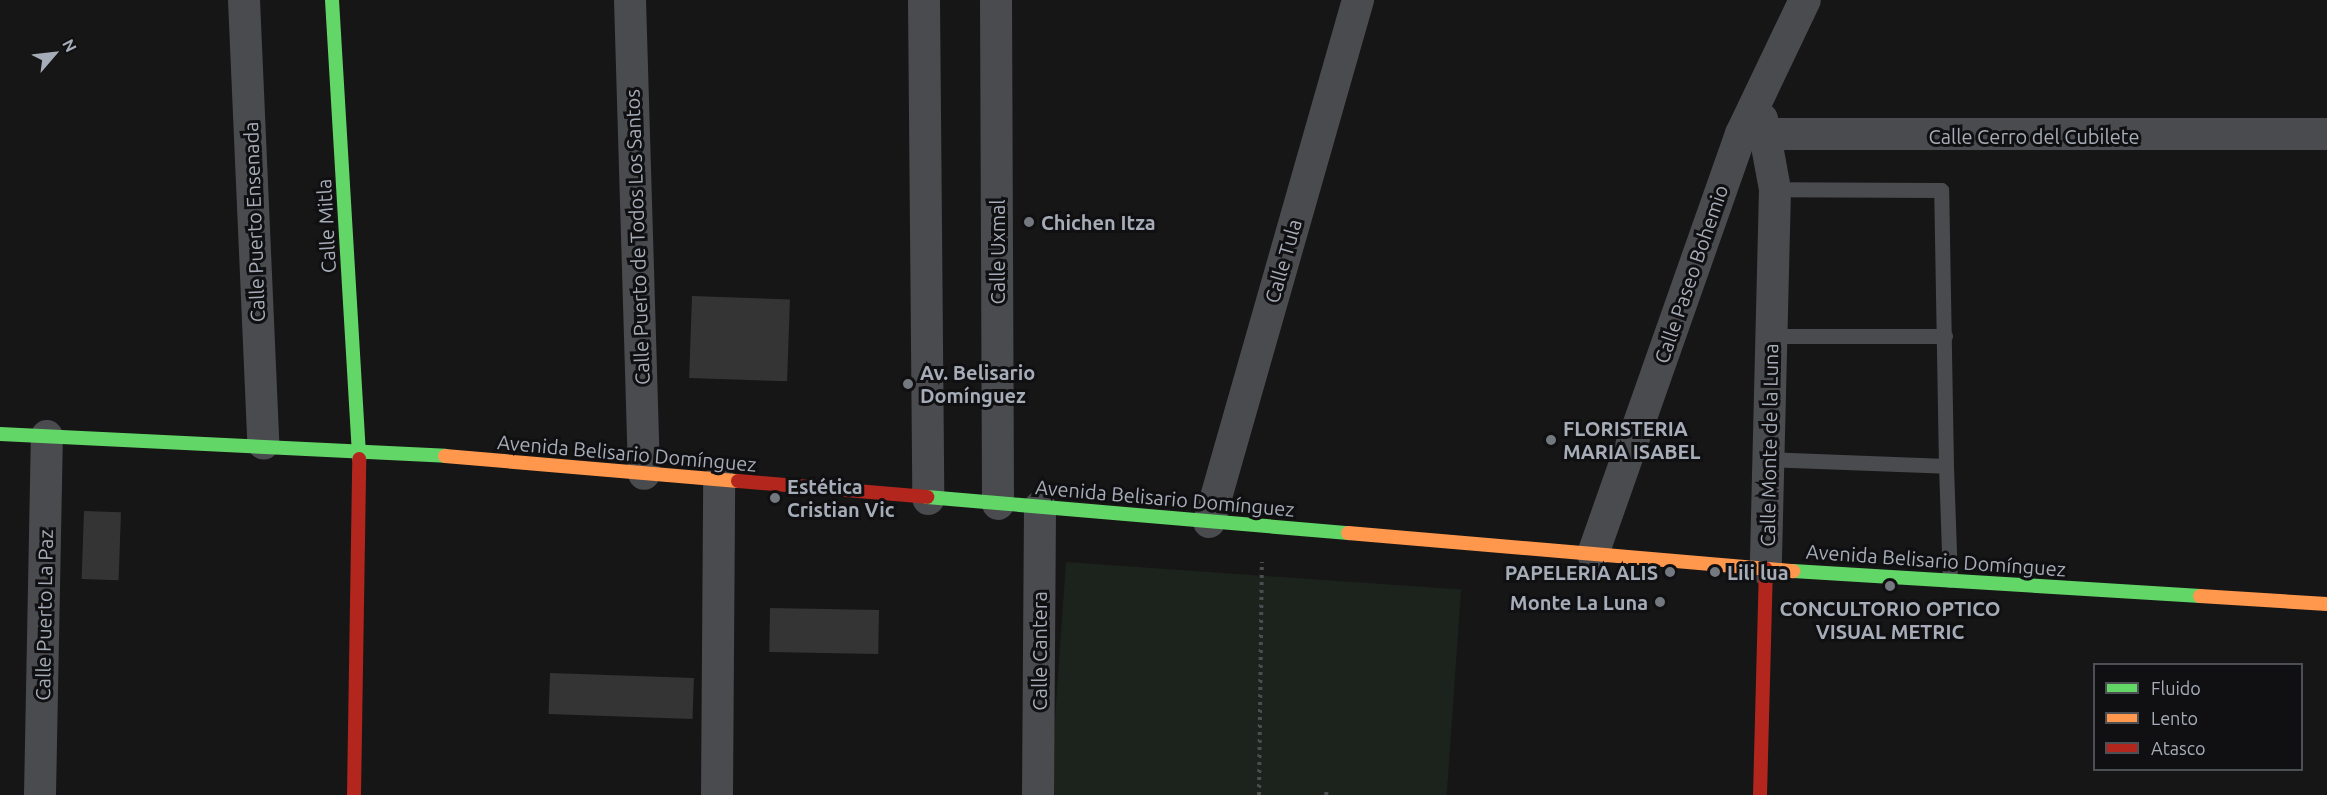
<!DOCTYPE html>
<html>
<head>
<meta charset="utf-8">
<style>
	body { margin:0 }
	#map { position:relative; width:2327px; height:795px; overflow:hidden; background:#161616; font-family:Ubuntu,sans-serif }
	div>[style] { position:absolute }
	.green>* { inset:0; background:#1c231c; transform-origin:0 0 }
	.building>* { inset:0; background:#343435; transform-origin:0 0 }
	.path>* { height:4px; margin-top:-2px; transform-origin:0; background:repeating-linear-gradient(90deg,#4c4d51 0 3px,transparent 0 7.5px) }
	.lane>* { height:15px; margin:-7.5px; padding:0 7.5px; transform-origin:7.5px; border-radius:7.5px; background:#4a4b4f }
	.street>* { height:32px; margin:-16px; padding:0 16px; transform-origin:16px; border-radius:16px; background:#4a4b4f }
	.fast>* { height:14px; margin:-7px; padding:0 7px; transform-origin:7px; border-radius:7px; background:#63d668 }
	.slow>* { height:14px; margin:-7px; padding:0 7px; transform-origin:7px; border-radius:7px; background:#ff974d }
	.jam>* { height:14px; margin:-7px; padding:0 7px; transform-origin:7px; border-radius:7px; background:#b3261e }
	.dots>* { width:16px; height:16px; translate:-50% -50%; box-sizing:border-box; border:3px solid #101012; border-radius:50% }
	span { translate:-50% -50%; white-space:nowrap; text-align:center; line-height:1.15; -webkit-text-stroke:6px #101012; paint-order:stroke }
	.street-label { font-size:20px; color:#a6adb8 }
	.poi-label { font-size:20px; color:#a6adb8; font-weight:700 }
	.left { translate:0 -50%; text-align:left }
	.right { translate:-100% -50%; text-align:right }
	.legend { position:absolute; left:2093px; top:663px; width:210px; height:108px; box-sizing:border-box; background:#101012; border:2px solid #4c4f54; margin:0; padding:8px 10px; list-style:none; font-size:18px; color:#a6adb8 }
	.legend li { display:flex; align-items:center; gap:12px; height:30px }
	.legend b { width:30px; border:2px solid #4c4f54 }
	.north { position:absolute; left:24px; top:24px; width:60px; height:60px; -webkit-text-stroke:4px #101012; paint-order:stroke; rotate:62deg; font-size:16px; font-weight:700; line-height:24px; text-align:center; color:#a6adb8 }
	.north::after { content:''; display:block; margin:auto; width:21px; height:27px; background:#a6adb8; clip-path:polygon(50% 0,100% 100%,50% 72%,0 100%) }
</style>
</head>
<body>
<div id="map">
	<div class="green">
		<div style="left:1066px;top:562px;width:396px;height:233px;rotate:4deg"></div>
	</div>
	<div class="building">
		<div style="left:692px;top:296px;width:98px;height:82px;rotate:2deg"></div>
		<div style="left:84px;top:511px;width:37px;height:68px;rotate:2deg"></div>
		<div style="left:770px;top:608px;width:109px;height:44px;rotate:1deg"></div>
		<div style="left:550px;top:673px;width:144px;height:41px;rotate:2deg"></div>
	</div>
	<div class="path">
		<div style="left:1259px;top:795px;width:233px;rotate:-89.3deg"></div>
		<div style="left:1326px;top:795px;width:6px;rotate:-81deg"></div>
	</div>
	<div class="lane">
		<div style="left:1771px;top:336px;width:174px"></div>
		<div style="left:1767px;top:459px;width:179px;rotate:2.2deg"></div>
		<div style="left:1946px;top:466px;width:276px;rotate:-91deg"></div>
		<div style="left:1941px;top:190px;width:166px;rotate:-179.7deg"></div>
		<div style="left:1946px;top:466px;width:114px;rotate:88deg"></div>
	</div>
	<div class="street">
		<div style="left:244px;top:0;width:444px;rotate:87.5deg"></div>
		<div style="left:630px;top:0;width:474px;rotate:88.3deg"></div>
		<div style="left:924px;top:0;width:499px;rotate:89.5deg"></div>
		<div style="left:996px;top:0;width:504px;rotate:89.77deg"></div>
		<div style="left:1762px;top:119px;width:71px;rotate:79.5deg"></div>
		<div style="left:1775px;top:189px;width:380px;rotate:91.4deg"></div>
		<div style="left:1741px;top:134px;width:586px"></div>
		<div style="left:1209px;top:522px;width:543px;rotate:-74.07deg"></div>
		<div style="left:1593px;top:554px;width:445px;rotate:-70.6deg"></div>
		<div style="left:1741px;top:134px;width:148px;rotate:-64.5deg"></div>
		<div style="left:40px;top:795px;width:359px;rotate:-88.9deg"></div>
		<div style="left:717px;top:795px;width:314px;rotate:-89.6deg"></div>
		<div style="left:1038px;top:795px;width:288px;rotate:-89.6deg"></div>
	</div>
	<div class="fast">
		<div style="left:332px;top:0;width:460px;rotate:86.6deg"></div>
		<div style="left:0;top:434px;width:446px;rotate:2.8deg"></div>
		<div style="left:927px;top:497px;width:423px;rotate:4.9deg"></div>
		<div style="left:1793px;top:571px;width:408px;rotate:3.5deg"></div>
	</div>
	<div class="slow">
		<div style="left:445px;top:456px;width:294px;rotate:4.9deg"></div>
		<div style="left:1348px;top:533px;width:447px;rotate:4.9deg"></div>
		<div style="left:2200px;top:596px;width:127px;rotate:3.6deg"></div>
	</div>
	<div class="jam">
		<div style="left:738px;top:481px;width:190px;rotate:4.8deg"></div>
		<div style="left:354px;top:795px;width:336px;rotate:-89.1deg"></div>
		<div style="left:1760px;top:795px;width:226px;rotate:-88.5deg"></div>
	</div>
	<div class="dots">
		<div style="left:1029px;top:222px;background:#74787f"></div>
		<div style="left:908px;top:384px;background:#74787f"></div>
		<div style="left:1551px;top:440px;background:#74787f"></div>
		<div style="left:775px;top:498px;background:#74787f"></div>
		<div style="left:1670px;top:572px;background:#74787f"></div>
		<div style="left:1715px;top:572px;background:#74787f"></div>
		<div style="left:1890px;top:586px;background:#74787f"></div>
		<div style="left:1660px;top:602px;background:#74787f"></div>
	</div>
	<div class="street-label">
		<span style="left:2034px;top:136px">Calle Cerro del Cubilete</span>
		<span style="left:254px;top:222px;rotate:-92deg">Calle Puerto Ensenada</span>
		<span style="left:326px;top:226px;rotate:-93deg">Calle Mitla</span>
		<span style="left:637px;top:237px;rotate:-92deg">Calle Puerto de Todos Los Santos</span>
		<span style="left:997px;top:252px;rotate:-90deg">Calle Uxmal</span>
		<span style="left:1283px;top:261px;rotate:-74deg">Calle Tula</span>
		<span style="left:1691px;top:274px;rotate:-71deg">Calle Paseo Bohemio</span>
		<span style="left:1769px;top:445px;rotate:-89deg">Calle Monte de la Luna</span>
		<span style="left:627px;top:453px;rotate:5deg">Avenida Belisario Domínguez</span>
		<span style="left:1165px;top:498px;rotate:5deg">Avenida Belisario Domínguez</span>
		<span style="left:1936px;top:560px;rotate:4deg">Avenida Belisario Domínguez</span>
		<span style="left:44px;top:615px;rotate:-89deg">Calle Puerto La Paz</span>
		<span style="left:1039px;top:651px;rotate:-90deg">Calle Cantera</span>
	</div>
	<div class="poi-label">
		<span class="left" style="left:1041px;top:222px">Chichen Itza</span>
		<span class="left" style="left:920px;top:384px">Av. Belisario<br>Domínguez</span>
		<span class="left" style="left:1563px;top:440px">FLORISTERIA<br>MARIA ISABEL</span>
		<span class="left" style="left:787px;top:498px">Estética<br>Cristian Vic</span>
		<span class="right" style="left:1658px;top:572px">PAPELERIA ALIS</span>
		<span class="left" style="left:1727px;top:572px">Lili lua</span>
		<span class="right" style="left:1648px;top:602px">Monte La Luna</span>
		<span style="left:1890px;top:620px">CONCULTORIO OPTICO<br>VISUAL METRIC</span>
	</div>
	<ul class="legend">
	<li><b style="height:8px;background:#63d668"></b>Fluido</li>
	<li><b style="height:8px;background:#ff974d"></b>Lento</li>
	<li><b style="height:8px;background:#b3261e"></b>Atasco</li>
	</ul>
	<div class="north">N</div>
</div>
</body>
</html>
